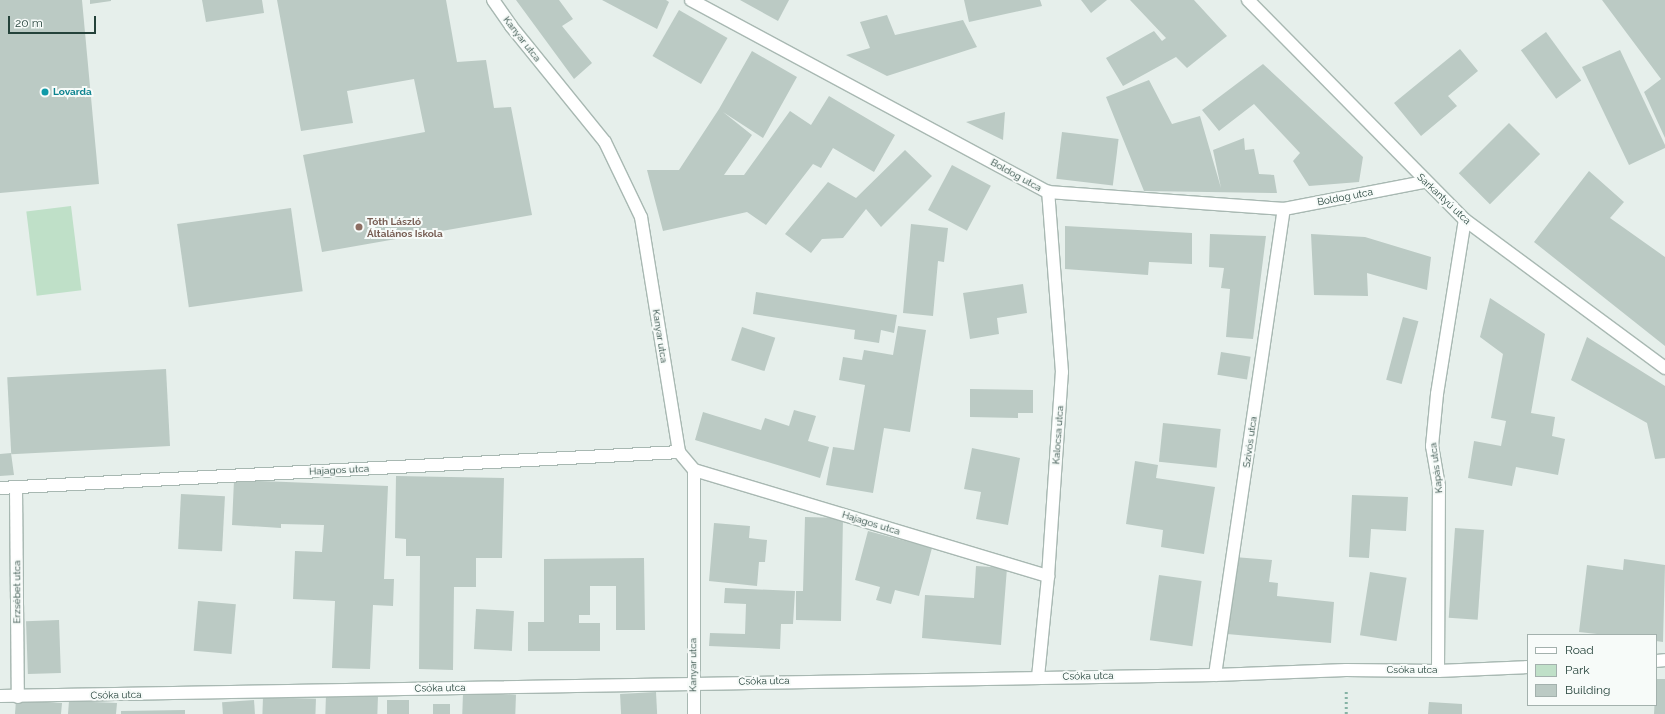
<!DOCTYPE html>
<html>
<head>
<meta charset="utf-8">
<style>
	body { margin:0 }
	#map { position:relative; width:1665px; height:714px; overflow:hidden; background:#e6efeb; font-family:Raleway,sans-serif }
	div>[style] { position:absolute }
	.green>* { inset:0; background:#bfe0c8; transform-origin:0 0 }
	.building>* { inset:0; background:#bbcac4; transform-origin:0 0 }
	.path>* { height:2.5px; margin-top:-1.25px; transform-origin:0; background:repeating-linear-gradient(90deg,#86b3a5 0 2px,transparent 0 5px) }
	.roads { filter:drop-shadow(1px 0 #a8b8b2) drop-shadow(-1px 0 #a8b8b2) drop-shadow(0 1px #a8b8b2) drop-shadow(0 -1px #a8b8b2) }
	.street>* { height:12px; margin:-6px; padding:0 6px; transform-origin:6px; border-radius:6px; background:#fff }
	.dots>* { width:11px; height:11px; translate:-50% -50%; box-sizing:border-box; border:2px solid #f7fbf9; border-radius:50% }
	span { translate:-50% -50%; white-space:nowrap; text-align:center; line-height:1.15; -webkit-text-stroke:4px #f7fbf9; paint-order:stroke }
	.street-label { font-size:10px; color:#24423a }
	.culture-label { font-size:10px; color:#0d838f; font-weight:700 }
	.left { translate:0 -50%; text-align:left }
	.education-label { font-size:10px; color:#785e54; font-weight:700 }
	.legend { position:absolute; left:1527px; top:634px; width:130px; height:72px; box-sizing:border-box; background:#f7fbf9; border:1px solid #a3b1ad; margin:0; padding:5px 7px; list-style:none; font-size:12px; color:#24423a }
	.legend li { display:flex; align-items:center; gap:8px; height:20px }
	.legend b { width:20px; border:1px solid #a3b1ad }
	.scale { position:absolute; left:8px; top:16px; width:88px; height:18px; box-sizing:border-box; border:2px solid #24423a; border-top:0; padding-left:5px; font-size:12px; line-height:14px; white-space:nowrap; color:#24423a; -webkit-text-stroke:3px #f7fbf9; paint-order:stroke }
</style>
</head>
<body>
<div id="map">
	<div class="green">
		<div style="left:71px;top:206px;width:85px;height:45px;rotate:83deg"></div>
	</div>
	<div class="building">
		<div style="clip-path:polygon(0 0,82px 0,99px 184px,0 193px)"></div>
		<div style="clip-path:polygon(90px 0,111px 0,111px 1px,90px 4px)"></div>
		<div style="clip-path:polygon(202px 0,262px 0,264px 13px,206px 22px)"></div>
		<div style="clip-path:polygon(277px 0,446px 0,457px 62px,486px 60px,494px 108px,511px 107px,532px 215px,322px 252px,303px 155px,425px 132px,414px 79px,347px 91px,353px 123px,301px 131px)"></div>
		<div style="clip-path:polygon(516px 0,559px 0,573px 19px,562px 26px,592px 63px,574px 79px)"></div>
		<div style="clip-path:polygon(602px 0,666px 0,669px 2px,657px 29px)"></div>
		<div style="clip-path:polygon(740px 0,789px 0,778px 21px)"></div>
		<div style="clip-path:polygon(964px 0,1040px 0,1042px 6px,969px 22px)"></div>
		<div style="clip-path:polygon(1081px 0,1107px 0,1091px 13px)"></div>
		<div style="clip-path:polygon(1130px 0,1194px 0,1227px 36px,1187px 68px,1176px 57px,1123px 86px,1106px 58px,1154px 31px,1162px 41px,1166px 38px)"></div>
		<div style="clip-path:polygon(1602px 0,1665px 0,1665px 138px,1644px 92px,1661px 79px)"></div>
		<div style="left:679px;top:10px;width:56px;height:53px;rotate:30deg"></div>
		<div style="clip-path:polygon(887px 15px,895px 35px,963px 20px,977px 47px,887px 76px,846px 55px,870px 48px,860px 22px)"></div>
		<div style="left:1546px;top:32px;width:60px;height:31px;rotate:54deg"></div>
		<div style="clip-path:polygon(1460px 49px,1478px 71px,1448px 96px,1457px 106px,1421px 136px,1394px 103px)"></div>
		<div style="clip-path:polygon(1620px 50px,1665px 145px,1665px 148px,1629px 165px,1582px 67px)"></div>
		<div style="clip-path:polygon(752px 51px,797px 77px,763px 138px,723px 112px,752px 135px,724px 175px,744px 175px,790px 111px,811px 125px,829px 96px,895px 135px,874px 172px,833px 148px,821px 168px,813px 164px,766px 225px,747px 212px,663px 231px,647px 170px,679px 170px,719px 109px)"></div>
		<div style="clip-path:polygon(1263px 64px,1363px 157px,1359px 182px,1309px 186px,1293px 161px,1300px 153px,1254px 104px,1219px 131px,1202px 110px)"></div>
		<div style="clip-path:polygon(1149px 80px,1172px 124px,1200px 116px,1221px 188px,1213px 150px,1244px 138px,1245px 150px,1254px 149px,1259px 174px,1274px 175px,1277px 193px,1144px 191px,1106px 97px)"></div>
		<div style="clip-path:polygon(1005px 112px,1003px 140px,966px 122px)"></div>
		<div style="left:1509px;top:123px;width:44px;height:71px;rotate:45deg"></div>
		<div style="left:1062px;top:132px;width:57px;height:47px;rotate:7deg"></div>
		<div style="clip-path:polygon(905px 150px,932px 176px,881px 227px,866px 209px,843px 238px,822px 239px,811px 253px,785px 234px,828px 182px,856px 198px)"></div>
		<div style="left:952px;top:165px;width:44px;height:51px;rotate:28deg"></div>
		<div style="clip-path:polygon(1589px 171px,1624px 202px,1610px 218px,1665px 257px,1665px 346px,1534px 242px)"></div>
		<div style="left:291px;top:208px;width:84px;height:115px;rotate:82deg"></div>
		<div style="clip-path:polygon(911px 224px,948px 228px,944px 262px,938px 261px,933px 316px,903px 313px)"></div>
		<div style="clip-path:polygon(1065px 226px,1192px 233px,1192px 264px,1149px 262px,1148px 275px,1065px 269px)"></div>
		<div style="clip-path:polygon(1210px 234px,1266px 236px,1253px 339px,1226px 337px,1230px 289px,1221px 288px,1224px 268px,1209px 267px)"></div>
		<div style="clip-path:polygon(1311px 234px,1365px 237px,1431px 257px,1427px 290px,1367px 273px,1368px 296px,1314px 295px)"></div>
		<div style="clip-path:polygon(1023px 284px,1027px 313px,997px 318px,999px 334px,970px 339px,963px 293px)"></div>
		<div style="clip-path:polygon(756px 292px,897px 315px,894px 333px,881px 330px,879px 343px,854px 339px,855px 330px,753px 314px)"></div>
		<div style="clip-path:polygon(1490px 298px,1545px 334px,1531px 413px,1555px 417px,1552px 436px,1565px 439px,1558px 475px,1516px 467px,1512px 486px,1468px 478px,1474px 441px,1501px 446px,1506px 421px,1491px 418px,1503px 354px,1480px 337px)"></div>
		<div style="left:1403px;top:317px;width:16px;height:65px;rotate:15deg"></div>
		<div style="clip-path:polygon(898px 326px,926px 330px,910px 432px,884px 428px,873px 493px,826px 485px,833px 447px,854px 450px,865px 385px,839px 380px,843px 357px,862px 360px,864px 350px,893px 355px)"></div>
		<div style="left:742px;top:327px;width:35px;height:35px;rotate:18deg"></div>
		<div style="clip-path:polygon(1587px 337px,1665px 386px,1665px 458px,1655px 459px,1647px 423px,1571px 380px)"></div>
		<div style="left:1221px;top:352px;width:30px;height:23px;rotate:9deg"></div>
		<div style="left:166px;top:369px;width:77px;height:159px;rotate:87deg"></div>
		<div style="clip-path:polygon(970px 389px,1033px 390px,1033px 413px,1018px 413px,1018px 418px,970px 417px)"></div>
		<div style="clip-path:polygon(794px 410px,816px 416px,808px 441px,829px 447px,820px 478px,695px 440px,703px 412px,761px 430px,765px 418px,789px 426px)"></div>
		<div style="left:1163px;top:423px;width:58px;height:39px;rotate:6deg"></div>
		<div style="clip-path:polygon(972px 448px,1020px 458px,1008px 525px,976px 519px,981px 492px,964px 489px)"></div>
		<div style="clip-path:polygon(11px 453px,14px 475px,0 476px,0 454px)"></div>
		<div style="clip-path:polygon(1135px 461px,1158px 465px,1156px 478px,1215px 487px,1204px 554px,1161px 547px,1163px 530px,1126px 524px)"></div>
		<div style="clip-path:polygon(396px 476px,504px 478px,502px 558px,476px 558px,476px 587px,454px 587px,453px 670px,419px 669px,420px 556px,406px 556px,406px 539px,395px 538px)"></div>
		<div style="clip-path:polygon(234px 480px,388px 486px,384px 579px,394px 579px,393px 606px,373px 605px,370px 669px,332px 668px,335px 601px,293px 599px,295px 551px,322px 552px,324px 525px,281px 524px,281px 528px,232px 525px)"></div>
		<div style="left:181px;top:494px;width:44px;height:55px;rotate:3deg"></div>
		<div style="clip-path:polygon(1352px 495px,1408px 497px,1406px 531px,1371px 529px,1369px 558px,1349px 557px)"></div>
		<div style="clip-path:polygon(805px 517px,843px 518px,841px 621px,796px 620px,796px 591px,803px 591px)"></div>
		<div style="clip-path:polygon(714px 523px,750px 526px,749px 538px,767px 540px,765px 562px,759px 562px,757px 586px,709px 581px)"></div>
		<div style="left:1455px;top:528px;width:29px;height:90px;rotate:4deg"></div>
		<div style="clip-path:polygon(868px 531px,932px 548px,919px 596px,895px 590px,891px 604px,876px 600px,880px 587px,855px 580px)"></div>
		<div style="clip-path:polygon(1234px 557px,1272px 560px,1269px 582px,1278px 583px,1277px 596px,1334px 602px,1331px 643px,1227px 634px)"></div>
		<div style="clip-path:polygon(644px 558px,645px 630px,616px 630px,616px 586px,590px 586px,590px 615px,579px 615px,579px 623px,600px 623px,600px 651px,528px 651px,528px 622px,544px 622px,544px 559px)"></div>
		<div style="clip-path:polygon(1624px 559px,1665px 565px,1663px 642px,1656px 641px,1656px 635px,1606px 635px,1579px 632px,1587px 565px,1623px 570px)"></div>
		<div style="clip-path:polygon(976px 566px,1007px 568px,1001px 645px,922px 638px,925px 595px,974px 598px)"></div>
		<div style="left:1370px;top:572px;width:37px;height:64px;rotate:9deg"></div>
		<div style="left:1159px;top:575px;width:43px;height:66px;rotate:8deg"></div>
		<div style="clip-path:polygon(725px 588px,795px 591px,793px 624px,781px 624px,780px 649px,709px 646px,710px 633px,745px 634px,746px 604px,724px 603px)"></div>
		<div style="left:198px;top:601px;width:38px;height:50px;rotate:5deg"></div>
		<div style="left:476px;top:609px;width:38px;height:40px;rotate:3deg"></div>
		<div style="left:59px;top:620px;width:53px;height:33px;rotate:88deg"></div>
		<div style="clip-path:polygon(1656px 679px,1665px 679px,1665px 714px,1654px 714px)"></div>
		<div style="left:656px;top:692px;width:22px;height:36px;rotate:87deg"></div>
		<div style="left:463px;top:693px;width:53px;height:21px;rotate:2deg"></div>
		<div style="left:326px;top:695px;width:52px;height:19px;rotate:2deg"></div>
		<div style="left:263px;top:697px;width:53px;height:17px;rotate:2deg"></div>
		<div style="clip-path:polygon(16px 700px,62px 703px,61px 714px,15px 714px)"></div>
		<div style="left:254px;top:700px;width:14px;height:32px;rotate:86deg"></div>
		<div style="left:387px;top:700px;width:22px;height:14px"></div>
		<div style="clip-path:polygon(69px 701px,117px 703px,116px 714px,68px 714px)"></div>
		<div style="clip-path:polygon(1429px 702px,1462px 704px,1462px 714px,1428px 714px)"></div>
		<div style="left:433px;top:704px;width:17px;height:10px"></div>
		<div style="clip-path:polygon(185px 710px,185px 714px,121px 714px,121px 711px)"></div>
	</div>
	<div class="path">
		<div style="left:1346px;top:714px;width:24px;rotate:-90deg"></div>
	</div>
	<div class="roads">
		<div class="street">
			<div style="left:493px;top:0;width:32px;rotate:55deg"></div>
			<div style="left:511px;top:26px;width:149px;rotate:51deg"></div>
			<div style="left:605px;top:142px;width:83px;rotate:64.4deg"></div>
			<div style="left:641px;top:217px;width:238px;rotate:80.8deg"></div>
			<div style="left:679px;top:452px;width:23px;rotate:50deg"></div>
			<div style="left:694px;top:470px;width:244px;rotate:90deg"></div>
			<div style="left:691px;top:0;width:405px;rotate:28.3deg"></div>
			<div style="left:1048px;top:192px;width:237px;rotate:4.1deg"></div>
			<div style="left:1284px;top:209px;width:143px;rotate:-10.9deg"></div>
			<div style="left:1248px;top:0;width:309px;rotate:45.4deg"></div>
			<div style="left:1465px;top:220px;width:249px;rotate:36.5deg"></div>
			<div style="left:694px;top:470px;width:370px;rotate:16.7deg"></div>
			<div style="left:16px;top:487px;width:210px;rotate:89.5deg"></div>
			<div style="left:0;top:488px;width:680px;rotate:-3.03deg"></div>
			<div style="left:1656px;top:661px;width:9px;rotate:-6deg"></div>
			<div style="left:1438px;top:671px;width:185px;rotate:-89.7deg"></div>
			<div style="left:1439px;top:486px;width:41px;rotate:-99.9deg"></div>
			<div style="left:1432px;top:446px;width:52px;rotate:-84.5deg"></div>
			<div style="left:1437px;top:394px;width:176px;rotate:-80.9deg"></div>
			<div style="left:1215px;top:675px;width:471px;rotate:-81.6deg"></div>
			<div style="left:1038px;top:677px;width:101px;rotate:-84.3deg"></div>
			<div style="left:1048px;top:576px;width:204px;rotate:-86.1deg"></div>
			<div style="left:1062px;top:372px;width:181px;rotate:-94.4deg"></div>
			<div style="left:0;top:696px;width:1215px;rotate:-0.99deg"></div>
			<div style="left:1215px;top:675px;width:131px;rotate:-2.2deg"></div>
			<div style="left:1346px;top:670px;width:92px;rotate:0.6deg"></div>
			<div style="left:1438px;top:671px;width:90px;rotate:-2.5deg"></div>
		</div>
	</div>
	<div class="dots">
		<div style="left:45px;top:92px;background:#0f9aa8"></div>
		<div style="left:359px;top:227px;background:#8d6e63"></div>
	</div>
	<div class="street-label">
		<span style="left:522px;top:39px;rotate:52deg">Kanyar utca</span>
		<span style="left:1016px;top:175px;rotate:29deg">Boldog utca</span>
		<span style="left:1345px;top:197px;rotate:-11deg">Boldog utca</span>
		<span style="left:1444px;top:199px;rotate:43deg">Sarkantyú utca</span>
		<span style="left:660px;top:336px;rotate:81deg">Kanyar utca</span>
		<span style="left:1058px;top:435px;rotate:-86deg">Kalocsa utca</span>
		<span style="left:1250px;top:442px;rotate:-82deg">Szívós utca</span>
		<span style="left:1436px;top:468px;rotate:-97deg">Kapás utca</span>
		<span style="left:339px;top:470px;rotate:-3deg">Hajagos utca</span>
		<span style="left:871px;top:523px;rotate:17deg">Hajagos utca</span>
		<span style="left:17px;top:592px;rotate:-90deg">Erzsébet utca</span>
		<span style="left:693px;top:665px;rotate:-90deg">Kanyar utca</span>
		<span style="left:1412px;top:670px">Csóka utca</span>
		<span style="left:1088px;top:676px;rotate:-1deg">Csóka utca</span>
		<span style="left:764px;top:681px;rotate:-1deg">Csóka utca</span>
		<span style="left:440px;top:688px;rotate:-1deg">Csóka utca</span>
		<span style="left:116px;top:695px;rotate:-1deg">Csóka utca</span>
	</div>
	<div class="culture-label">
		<span class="left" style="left:53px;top:92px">Lovarda</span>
	</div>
	<div class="education-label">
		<span class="left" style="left:367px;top:227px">Tóth László<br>Általános Iskola</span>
	</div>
	<ul class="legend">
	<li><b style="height:5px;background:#fff"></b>Road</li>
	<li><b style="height:11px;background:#bfe0c8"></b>Park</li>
	<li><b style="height:11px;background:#bbcac4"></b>Building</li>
	</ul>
	<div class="scale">20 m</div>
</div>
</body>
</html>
